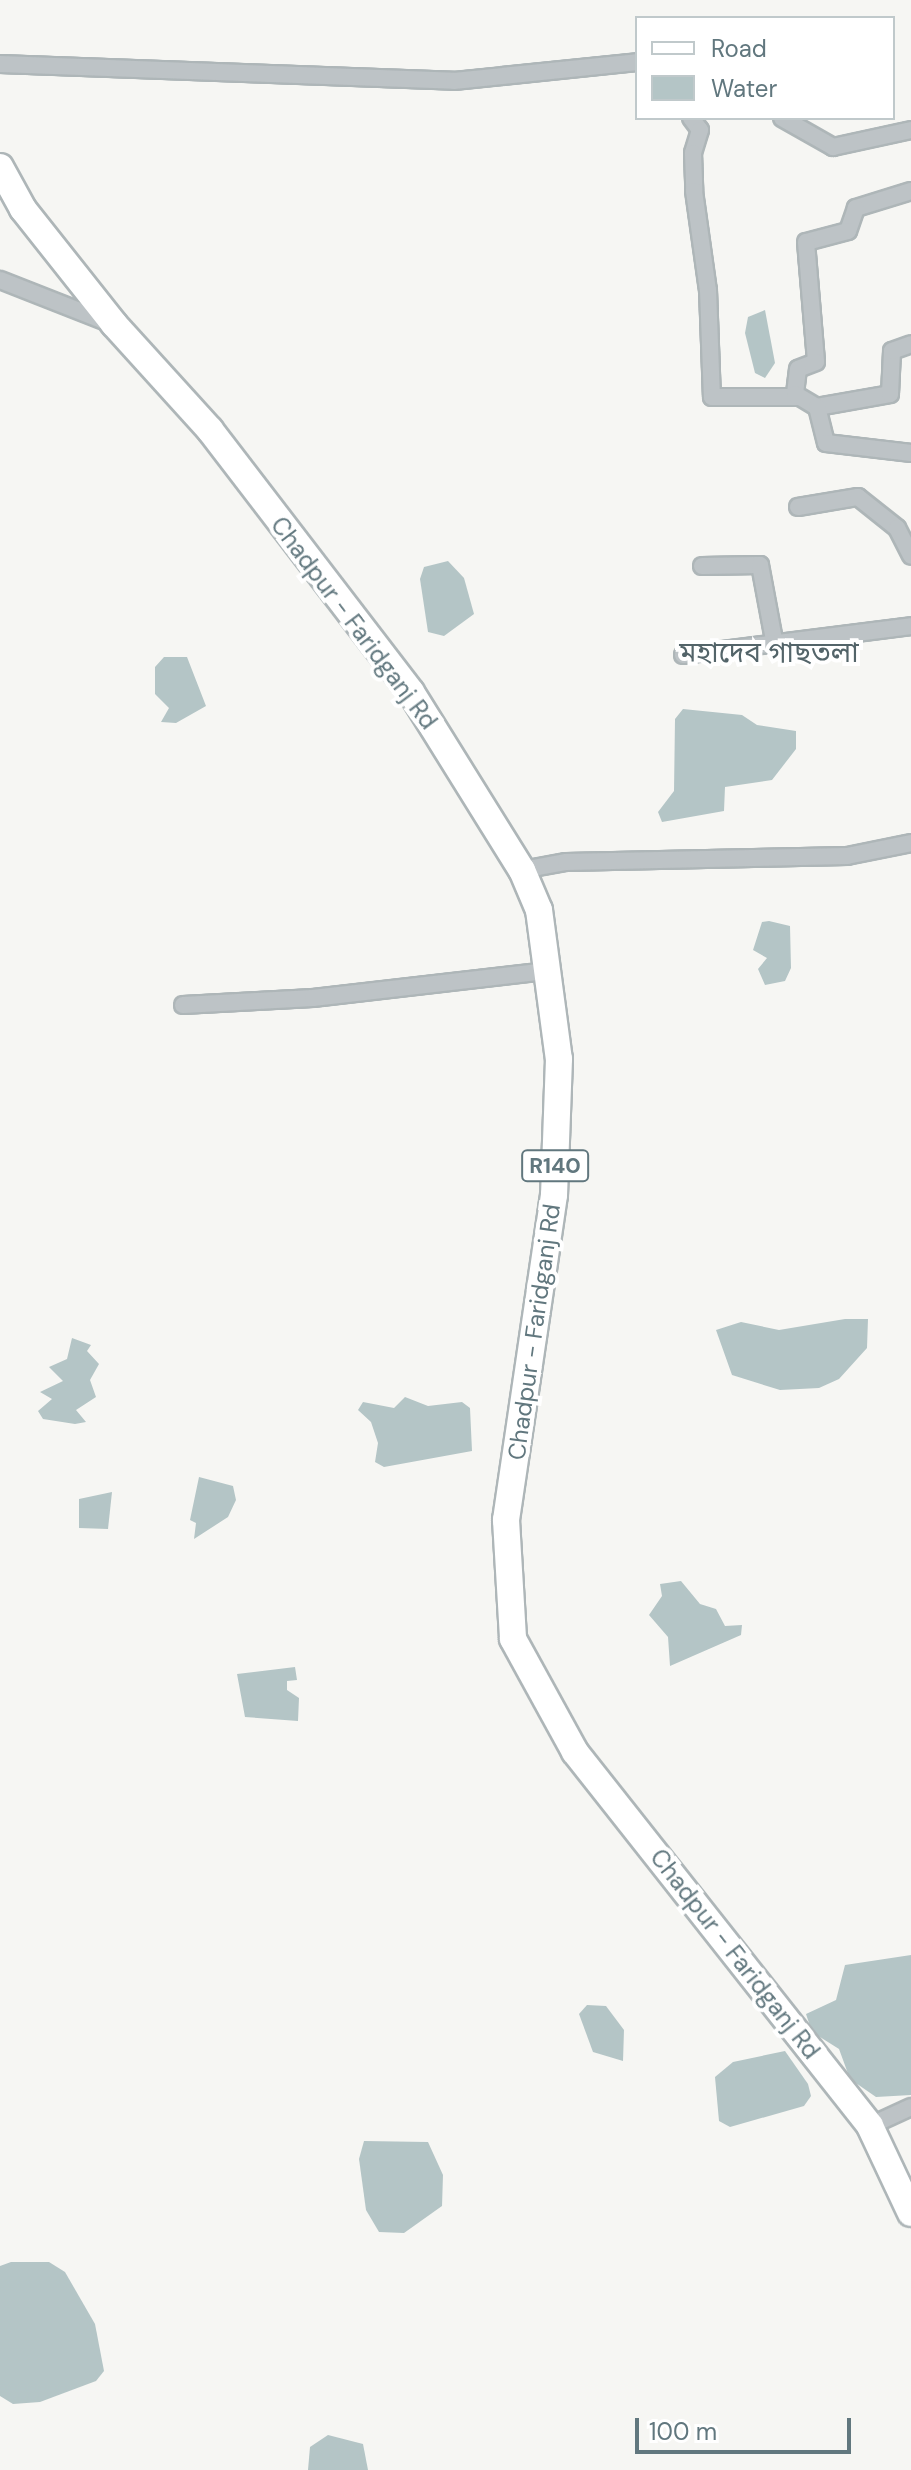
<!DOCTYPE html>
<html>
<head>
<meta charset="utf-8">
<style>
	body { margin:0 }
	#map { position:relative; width:911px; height:2470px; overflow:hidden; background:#f6f6f3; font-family:"DM Sans","Noto Sans Bengali",sans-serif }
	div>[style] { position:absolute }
	.water>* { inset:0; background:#b4c5c6 }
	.roads { filter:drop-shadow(2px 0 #aeb6b8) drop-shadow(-2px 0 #aeb6b8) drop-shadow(0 2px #aeb6b8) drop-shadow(0 -2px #aeb6b8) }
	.street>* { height:16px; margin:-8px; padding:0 8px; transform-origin:8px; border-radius:8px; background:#bdc3c6 }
	.primary>* { height:26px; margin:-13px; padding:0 13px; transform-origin:13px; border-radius:13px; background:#fff }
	span { translate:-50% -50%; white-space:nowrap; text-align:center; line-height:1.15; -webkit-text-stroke:8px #fff; paint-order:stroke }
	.shield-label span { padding:2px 6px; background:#fff; border:2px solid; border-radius:6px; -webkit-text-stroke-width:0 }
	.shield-label { font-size:22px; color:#61777e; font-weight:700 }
	.street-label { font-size:24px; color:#61777e }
	.quarter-label { font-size:28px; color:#536469 }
	.legend { position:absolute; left:635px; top:16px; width:260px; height:104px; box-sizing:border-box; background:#fff; border:2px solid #c0c9cb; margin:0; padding:10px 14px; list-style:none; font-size:24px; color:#61777e }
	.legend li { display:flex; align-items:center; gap:16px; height:40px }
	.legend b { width:40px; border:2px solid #c0c9cb }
	.scale { position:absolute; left:635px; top:2418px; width:216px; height:36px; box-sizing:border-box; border:4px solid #61777e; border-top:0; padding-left:10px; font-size:24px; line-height:28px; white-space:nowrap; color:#61777e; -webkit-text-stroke:6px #fff; paint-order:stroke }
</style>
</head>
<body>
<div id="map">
	<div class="water">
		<div style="clip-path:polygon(765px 310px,775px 363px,765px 378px,755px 373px,745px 333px,748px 317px)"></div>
		<div style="clip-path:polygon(448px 561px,464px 578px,474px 614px,444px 636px,428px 632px,420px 579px,424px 567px)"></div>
		<div style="clip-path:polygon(164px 657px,187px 657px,206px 706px,176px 723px,161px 722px,169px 708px,155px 694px,155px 667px)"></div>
		<div style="clip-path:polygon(683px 709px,742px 715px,757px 725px,796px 731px,796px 749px,772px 780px,725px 787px,724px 811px,662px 822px,658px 812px,674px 791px,675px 719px)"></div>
		<div style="clip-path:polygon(769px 921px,790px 926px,791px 968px,785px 981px,765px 985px,758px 969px,767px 958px,753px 950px,762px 922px)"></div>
		<div style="clip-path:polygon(845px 1319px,868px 1319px,867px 1348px,839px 1379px,819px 1388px,780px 1390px,732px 1375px,716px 1330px,741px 1322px,779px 1330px)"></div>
		<div style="clip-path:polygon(72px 1338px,91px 1345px,87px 1351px,99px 1364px,90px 1380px,96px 1397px,76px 1410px,86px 1422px,75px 1424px,43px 1419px,38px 1411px,52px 1399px,40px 1392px,63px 1381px,49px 1367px,67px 1359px)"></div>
		<div style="clip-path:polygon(405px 1397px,428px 1406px,462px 1402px,470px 1408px,472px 1451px,384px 1467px,375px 1462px,378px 1443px,371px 1422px,358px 1410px,363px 1402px,394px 1408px)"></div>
		<div style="clip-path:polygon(199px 1477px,233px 1486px,236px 1500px,228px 1517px,194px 1539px,196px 1523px,190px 1520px)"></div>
		<div style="clip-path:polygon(112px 1492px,108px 1529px,79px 1528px,79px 1499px)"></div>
		<div style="clip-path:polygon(681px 1581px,700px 1604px,716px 1609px,725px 1626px,742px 1625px,741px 1635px,670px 1666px,668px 1637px,649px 1615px,662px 1596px,660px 1584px)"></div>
		<div style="clip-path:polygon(295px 1667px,297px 1680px,287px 1681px,287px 1690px,299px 1698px,298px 1721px,245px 1717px,237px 1674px)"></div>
		<div style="clip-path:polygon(911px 1955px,911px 2095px,876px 2097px,850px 2079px,839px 2049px,812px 2032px,806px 2014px,836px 2000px,845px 1965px)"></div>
		<div style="clip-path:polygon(587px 2005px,606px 2006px,624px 2030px,623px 2061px,593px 2052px,579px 2014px)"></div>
		<div style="clip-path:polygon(785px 2051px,808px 2084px,811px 2096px,804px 2106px,730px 2127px,719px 2121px,715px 2077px,733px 2062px)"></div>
		<div style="clip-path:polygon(364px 2141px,428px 2142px,443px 2175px,442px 2206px,404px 2233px,379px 2232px,366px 2210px,359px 2159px)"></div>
		<div style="clip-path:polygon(11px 2262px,49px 2262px,65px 2272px,95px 2324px,104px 2371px,96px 2381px,40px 2402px,13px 2404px,0 2396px,0 2266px)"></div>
		<div style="clip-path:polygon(328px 2435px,363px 2444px,368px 2470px,308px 2470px,310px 2447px)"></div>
	</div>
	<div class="roads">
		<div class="street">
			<div style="left:0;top:64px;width:454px;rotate:2.1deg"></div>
			<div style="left:454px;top:81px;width:184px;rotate:-5.9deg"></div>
			<div style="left:691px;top:118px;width:15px;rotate:53deg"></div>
			<div style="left:700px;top:130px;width:24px;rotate:107deg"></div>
			<div style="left:693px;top:153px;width:38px;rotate:88deg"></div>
			<div style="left:694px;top:191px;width:100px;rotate:82deg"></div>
			<div style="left:708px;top:290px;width:107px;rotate:87.9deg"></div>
			<div style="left:712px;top:397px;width:85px"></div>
			<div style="left:782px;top:118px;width:59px;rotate:29.6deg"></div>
			<div style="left:833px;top:147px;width:80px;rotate:-12.3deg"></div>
			<div style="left:911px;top:191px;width:58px;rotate:162.8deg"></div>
			<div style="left:856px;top:208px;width:24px;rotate:109deg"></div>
			<div style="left:848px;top:231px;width:43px;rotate:165.3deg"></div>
			<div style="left:806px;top:242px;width:120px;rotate:85.2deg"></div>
			<div style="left:816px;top:362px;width:19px;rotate:159deg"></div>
			<div style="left:798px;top:369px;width:25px;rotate:97deg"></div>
			<div style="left:795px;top:394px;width:26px;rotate:31deg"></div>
			<div style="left:817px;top:407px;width:74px;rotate:-10.1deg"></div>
			<div style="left:890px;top:394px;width:43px;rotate:-87.3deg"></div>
			<div style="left:892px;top:351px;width:20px;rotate:-20deg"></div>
			<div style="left:0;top:280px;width:120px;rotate:21.4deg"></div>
			<div style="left:817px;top:407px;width:37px;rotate:76deg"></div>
			<div style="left:826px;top:443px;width:86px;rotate:6.7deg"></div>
			<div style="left:798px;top:507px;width:61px;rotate:-9.5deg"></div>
			<div style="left:858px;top:497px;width:50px;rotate:38.5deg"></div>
			<div style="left:897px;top:528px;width:31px;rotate:63deg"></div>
			<div style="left:702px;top:566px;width:58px;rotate:-1deg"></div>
			<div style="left:760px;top:565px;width:76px;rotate:79.4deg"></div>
			<div style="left:683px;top:655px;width:230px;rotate:-7.2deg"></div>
			<div style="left:522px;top:870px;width:45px;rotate:-10.3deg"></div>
			<div style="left:566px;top:862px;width:281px;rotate:-1.2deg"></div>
			<div style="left:847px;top:856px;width:65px;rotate:-11.5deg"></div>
			<div style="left:183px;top:1005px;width:130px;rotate:-3.1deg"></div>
			<div style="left:313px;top:998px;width:234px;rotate:-6.6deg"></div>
			<div style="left:870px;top:2126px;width:45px;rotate:-24.9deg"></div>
		</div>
		<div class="primary">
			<div style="left:0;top:167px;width:48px;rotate:61.3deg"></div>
			<div style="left:23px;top:209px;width:147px;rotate:51.6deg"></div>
			<div style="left:114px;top:324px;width:143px;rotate:47.8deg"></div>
			<div style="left:210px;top:430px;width:330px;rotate:52.5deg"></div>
			<div style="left:411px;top:692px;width:210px;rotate:58.1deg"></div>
			<div style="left:522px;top:870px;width:43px;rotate:67deg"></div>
			<div style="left:539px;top:910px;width:150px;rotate:82.4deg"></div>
			<div style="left:559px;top:1059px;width:136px;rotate:92.1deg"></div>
			<div style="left:554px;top:1195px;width:329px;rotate:98.4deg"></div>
			<div style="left:506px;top:1520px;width:119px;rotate:86.6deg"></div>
			<div style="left:513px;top:1639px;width:129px;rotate:61.2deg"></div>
			<div style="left:575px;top:1752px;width:476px;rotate:51.7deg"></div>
			<div style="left:870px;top:2126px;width:96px;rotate:64.8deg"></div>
		</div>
	</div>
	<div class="shield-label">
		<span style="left:555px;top:1166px">R140</span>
	</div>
	<div class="street-label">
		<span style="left:354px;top:623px;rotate:53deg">Chadpur - Faridganj Rd</span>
		<span style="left:534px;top:1332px;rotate:-82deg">Chadpur - Faridganj Rd</span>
		<span style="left:735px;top:1954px;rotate:52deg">Chadpur - Faridganj Rd</span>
	</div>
	<div class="quarter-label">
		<span style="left:769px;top:653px">মহাদেব গাছতলা</span>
	</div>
	<ul class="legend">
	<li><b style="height:10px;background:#fff"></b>Road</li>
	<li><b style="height:22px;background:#b4c5c6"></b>Water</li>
	</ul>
	<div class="scale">100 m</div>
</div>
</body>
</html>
